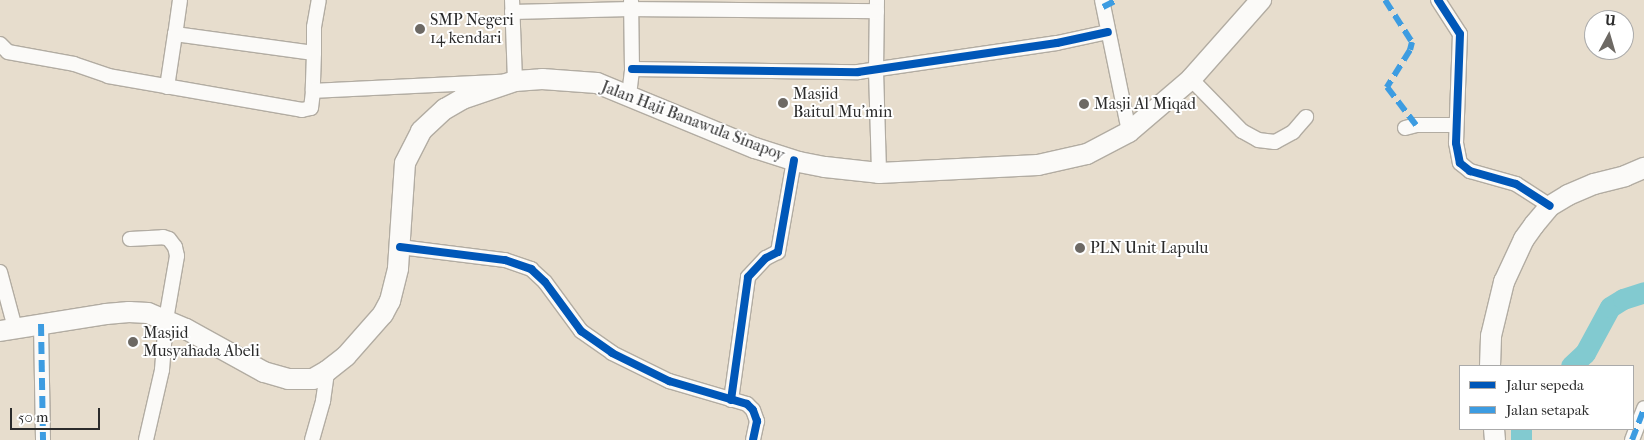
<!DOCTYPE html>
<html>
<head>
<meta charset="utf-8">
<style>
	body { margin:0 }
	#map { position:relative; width:1644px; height:440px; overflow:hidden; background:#e7ddcd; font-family:"IM FELL French Canon",serif }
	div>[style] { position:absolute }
	.river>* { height:21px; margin:-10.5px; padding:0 10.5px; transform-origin:10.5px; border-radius:10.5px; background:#82cad0 }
	.roads { filter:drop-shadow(1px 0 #b2aca2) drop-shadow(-1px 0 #b2aca2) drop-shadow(0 1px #b2aca2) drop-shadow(0 -1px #b2aca2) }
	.minor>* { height:14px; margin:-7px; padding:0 7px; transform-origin:7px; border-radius:7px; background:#fbfaf8 }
	.highway>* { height:20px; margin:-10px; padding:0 10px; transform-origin:10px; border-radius:10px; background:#fbfaf8 }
	.quiet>* { height:6px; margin-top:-3px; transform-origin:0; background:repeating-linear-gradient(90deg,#3d9ce1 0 12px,transparent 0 18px) }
	.cycleway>* { height:8px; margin:-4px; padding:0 4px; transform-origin:4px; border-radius:4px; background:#0057b8 }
	.dots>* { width:14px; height:14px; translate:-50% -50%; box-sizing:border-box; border:2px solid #fff; border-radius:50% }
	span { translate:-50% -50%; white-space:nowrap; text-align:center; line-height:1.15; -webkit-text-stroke:4px #fff; paint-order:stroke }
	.poi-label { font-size:16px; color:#2b2b2b }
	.left { translate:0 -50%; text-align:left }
	.street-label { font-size:16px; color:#2b2b2b }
	.legend { position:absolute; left:1459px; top:365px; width:175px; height:65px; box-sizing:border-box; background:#fff; border:1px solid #aaa; margin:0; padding:6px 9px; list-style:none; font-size:15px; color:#2b2b2b }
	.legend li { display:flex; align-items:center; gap:10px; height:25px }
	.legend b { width:25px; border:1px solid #aaa }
	.north { position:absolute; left:1584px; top:10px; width:50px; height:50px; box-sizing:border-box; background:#fff; border:1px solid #aaa; border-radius:50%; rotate:6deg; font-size:14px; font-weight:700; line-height:20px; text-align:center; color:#2b2b2b }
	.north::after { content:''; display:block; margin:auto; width:18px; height:22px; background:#6d6964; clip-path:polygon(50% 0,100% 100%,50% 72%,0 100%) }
	.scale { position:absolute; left:10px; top:408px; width:90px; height:22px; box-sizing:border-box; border:2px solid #2b2b2b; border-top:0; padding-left:6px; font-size:15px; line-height:18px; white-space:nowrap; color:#2b2b2b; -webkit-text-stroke:4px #fff; paint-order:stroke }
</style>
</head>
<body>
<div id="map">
	<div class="river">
		<div style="left:1571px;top:366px;width:19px;rotate:-43deg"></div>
		<div style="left:1585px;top:353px;width:52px;rotate:-61.5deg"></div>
		<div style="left:1610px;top:307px;width:15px;rotate:-32deg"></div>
		<div style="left:1623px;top:299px;width:22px;rotate:-18deg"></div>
		<div style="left:1521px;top:429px;width:11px;rotate:90deg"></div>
	</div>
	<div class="roads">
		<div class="minor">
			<div style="left:180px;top:0;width:34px;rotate:98deg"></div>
			<div style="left:175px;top:34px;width:140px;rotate:7.8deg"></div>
			<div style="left:314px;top:53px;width:38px;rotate:92deg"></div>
			<div style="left:313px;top:91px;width:202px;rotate:-2.8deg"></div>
			<div style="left:515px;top:81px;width:81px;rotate:-92.1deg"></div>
			<div style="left:877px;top:0;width:70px;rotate:90.8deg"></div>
			<div style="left:876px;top:70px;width:103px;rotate:88.3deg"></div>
			<div style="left:1102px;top:0;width:135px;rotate:78.4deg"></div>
			<div style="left:1438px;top:0;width:40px;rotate:57.1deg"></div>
			<div style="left:1460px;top:34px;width:109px;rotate:92.1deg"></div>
			<div style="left:1456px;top:143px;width:20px;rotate:79deg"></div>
			<div style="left:1460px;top:163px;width:13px;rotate:39deg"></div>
			<div style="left:1470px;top:171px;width:48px;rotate:15.8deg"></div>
			<div style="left:1516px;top:184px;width:40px;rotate:32.9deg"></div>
			<div style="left:512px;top:12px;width:119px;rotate:-1.4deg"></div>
			<div style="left:631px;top:9px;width:246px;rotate:0.5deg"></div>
			<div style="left:0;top:44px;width:11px;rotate:45deg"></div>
			<div style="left:8px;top:52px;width:67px;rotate:10.3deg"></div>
			<div style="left:74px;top:64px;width:36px;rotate:19deg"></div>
			<div style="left:108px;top:76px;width:197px;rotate:9.9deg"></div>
			<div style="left:302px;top:110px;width:9px;rotate:-13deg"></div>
			<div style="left:311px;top:108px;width:17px;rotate:-83deg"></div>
			<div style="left:314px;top:53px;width:26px;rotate:-90deg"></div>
			<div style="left:314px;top:27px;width:27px;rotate:-80deg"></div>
			<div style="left:632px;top:69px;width:226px;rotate:0.8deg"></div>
			<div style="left:858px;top:72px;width:201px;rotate:-8.3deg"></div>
			<div style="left:1057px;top:43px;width:52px;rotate:-12.2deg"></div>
			<div style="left:1191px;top:79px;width:73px;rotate:45.6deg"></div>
			<div style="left:1242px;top:131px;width:18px;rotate:29deg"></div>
			<div style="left:1258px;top:140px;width:17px;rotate:7deg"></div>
			<div style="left:1275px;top:142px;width:21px;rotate:-29deg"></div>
			<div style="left:1293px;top:132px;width:20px;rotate:-49deg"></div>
			<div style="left:167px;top:87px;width:54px;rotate:-81.4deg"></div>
			<div style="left:629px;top:95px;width:26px;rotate:-83deg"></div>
			<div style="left:632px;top:69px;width:68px;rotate:-90.8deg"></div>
			<div style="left:1405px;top:128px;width:11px;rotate:-15deg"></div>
			<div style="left:1416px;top:125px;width:40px"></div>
			<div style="left:130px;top:239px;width:33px;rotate:-3deg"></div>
			<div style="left:163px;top:237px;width:6px;rotate:18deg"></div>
			<div style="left:169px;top:239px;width:10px;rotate:53deg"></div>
			<div style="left:175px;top:247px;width:9px;rotate:77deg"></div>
			<div style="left:177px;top:256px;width:65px;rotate:99.8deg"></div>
			<div style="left:166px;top:320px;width:50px;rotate:94.6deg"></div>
			<div style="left:162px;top:370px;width:72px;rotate:102.9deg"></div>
			<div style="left:400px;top:247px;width:106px;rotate:7.1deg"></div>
			<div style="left:505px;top:260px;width:28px;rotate:19deg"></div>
			<div style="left:531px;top:269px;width:19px;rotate:43deg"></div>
			<div style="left:545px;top:282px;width:61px;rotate:53.7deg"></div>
			<div style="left:581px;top:331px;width:38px;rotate:35deg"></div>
			<div style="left:612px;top:353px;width:64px;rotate:26.2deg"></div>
			<div style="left:669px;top:381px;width:81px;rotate:16.4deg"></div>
			<div style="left:747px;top:404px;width:8px;rotate:45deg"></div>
			<div style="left:753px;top:410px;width:12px;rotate:70deg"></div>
			<div style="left:757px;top:421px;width:19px;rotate:102deg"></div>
			<div style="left:0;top:272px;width:58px;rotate:75deg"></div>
			<div style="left:41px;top:324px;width:116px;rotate:89deg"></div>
			<div style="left:731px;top:400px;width:124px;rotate:-82.1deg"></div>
			<div style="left:748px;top:277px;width:26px;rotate:-47deg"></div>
			<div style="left:766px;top:258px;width:13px;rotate:-27deg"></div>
			<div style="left:778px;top:252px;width:93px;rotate:-80.1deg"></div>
			<div style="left:312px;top:440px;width:41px;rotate:-74.2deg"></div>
			<div style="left:323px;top:401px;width:30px;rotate:-82deg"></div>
			<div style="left:1632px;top:440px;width:34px;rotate:-69deg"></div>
		</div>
		<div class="highway">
			<div style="left:0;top:331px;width:107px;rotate:-9.1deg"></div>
			<div style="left:106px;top:314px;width:23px;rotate:-5deg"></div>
			<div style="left:129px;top:312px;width:19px;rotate:3deg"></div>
			<div style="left:148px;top:313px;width:41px;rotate:22.8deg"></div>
			<div style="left:186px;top:329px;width:89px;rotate:28.9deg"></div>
			<div style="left:264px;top:372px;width:25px;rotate:16deg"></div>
			<div style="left:288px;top:379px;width:25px"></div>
			<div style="left:313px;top:379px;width:16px;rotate:-30deg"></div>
			<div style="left:327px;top:371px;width:24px;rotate:-38deg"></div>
			<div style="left:346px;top:356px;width:56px;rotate:-48.6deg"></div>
			<div style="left:383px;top:314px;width:15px;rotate:-62deg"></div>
			<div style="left:390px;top:301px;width:34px;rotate:-76deg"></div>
			<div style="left:398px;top:268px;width:105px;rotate:-86.2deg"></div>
			<div style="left:405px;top:163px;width:36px;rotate:-63deg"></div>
			<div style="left:421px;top:131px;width:33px;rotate:-43deg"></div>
			<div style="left:445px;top:109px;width:20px;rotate:-30deg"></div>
			<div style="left:462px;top:99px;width:56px;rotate:-18.8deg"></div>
			<div style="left:515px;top:81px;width:27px;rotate:-4deg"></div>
			<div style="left:542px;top:79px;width:55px;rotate:4.2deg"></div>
			<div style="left:597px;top:83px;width:171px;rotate:22.4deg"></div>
			<div style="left:755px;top:148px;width:46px;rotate:17.7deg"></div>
			<div style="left:799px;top:162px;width:26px;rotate:11deg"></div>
			<div style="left:825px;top:167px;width:54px;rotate:6.3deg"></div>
			<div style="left:879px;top:173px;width:159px;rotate:-2.9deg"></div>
			<div style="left:1038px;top:165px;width:50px;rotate:-12.7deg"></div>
			<div style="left:1087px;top:154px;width:47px;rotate:-27.6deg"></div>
			<div style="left:1129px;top:132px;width:82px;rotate:-40.5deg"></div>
			<div style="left:1191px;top:79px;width:106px;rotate:-48.5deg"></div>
			<div style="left:1490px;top:366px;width:30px;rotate:-88deg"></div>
			<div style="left:1491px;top:336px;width:56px;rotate:-76.5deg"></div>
			<div style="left:1504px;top:282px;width:47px;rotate:-65.1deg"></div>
			<div style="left:1524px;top:239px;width:17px;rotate:-54deg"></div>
			<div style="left:1534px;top:225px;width:25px;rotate:-50deg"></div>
			<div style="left:1550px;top:206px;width:21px;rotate:-31deg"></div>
			<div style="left:1568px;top:195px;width:28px;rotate:-23deg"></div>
			<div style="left:1594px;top:184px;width:32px;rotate:-14deg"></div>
			<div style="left:1625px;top:176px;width:21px;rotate:-23deg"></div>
			<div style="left:1494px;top:429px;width:11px;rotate:85deg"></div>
		</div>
	</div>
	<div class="quiet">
		<div style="left:1385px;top:0;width:50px;rotate:57.3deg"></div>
		<div style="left:1412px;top:42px;width:8px;rotate:104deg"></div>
		<div style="left:1410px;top:50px;width:44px;rotate:121.9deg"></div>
		<div style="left:1387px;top:87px;width:48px;rotate:52.7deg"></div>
		<div style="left:1103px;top:7px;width:16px;rotate:-27deg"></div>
		<div style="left:41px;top:324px;width:116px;rotate:89deg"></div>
		<div style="left:1632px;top:440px;width:34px;rotate:-69deg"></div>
	</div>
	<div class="cycleway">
		<div style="left:1438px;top:0;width:40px;rotate:57.1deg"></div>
		<div style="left:1460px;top:34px;width:109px;rotate:92.1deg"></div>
		<div style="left:1456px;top:143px;width:20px;rotate:79deg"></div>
		<div style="left:1460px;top:163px;width:13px;rotate:39deg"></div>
		<div style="left:1470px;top:171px;width:48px;rotate:15.8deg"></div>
		<div style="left:1516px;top:184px;width:40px;rotate:32.9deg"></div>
		<div style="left:632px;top:69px;width:226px;rotate:0.8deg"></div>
		<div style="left:858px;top:72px;width:201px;rotate:-8.3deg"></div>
		<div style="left:1057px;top:43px;width:52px;rotate:-12.2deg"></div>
		<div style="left:400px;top:247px;width:106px;rotate:7.1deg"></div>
		<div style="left:505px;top:260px;width:28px;rotate:19deg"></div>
		<div style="left:531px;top:269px;width:19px;rotate:43deg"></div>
		<div style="left:545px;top:282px;width:61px;rotate:53.7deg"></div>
		<div style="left:581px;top:331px;width:38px;rotate:35deg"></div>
		<div style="left:612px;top:353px;width:64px;rotate:26.2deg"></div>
		<div style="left:669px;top:381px;width:81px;rotate:16.4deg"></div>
		<div style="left:747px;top:404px;width:8px;rotate:45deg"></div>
		<div style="left:753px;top:410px;width:12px;rotate:70deg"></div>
		<div style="left:757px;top:421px;width:19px;rotate:102deg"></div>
		<div style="left:731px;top:400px;width:124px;rotate:-82.1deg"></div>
		<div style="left:748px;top:277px;width:26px;rotate:-47deg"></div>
		<div style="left:766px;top:258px;width:13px;rotate:-27deg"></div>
		<div style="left:778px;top:252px;width:93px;rotate:-80.1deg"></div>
	</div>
	<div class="dots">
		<div style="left:420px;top:29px;background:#6d6964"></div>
		<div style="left:783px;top:103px;background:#6d6964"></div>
		<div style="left:1084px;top:104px;background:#6d6964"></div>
		<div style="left:1080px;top:248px;background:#6d6964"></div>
		<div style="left:133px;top:342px;background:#6d6964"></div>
	</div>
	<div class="poi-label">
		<span class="left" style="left:430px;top:29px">SMP Negeri<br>14 kendari</span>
		<span class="left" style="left:793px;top:103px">Masjid<br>Baitul Mu'min</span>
		<span class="left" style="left:1094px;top:104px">Masji Al Miqad</span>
		<span class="left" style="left:1090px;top:248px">PLN Unit Lapulu</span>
		<span class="left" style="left:143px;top:342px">Masjid<br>Musyahada Abeli</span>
	</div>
	<div class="street-label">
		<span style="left:693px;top:121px;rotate:21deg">Jalan Haji Banawula Sinapoy</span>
	</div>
	<ul class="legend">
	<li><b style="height:6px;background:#0057b8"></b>Jalur sepeda</li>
	<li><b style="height:6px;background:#3d9ce1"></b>Jalan setapak</li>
	</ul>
	<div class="north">U</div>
	<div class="scale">50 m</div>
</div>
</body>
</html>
